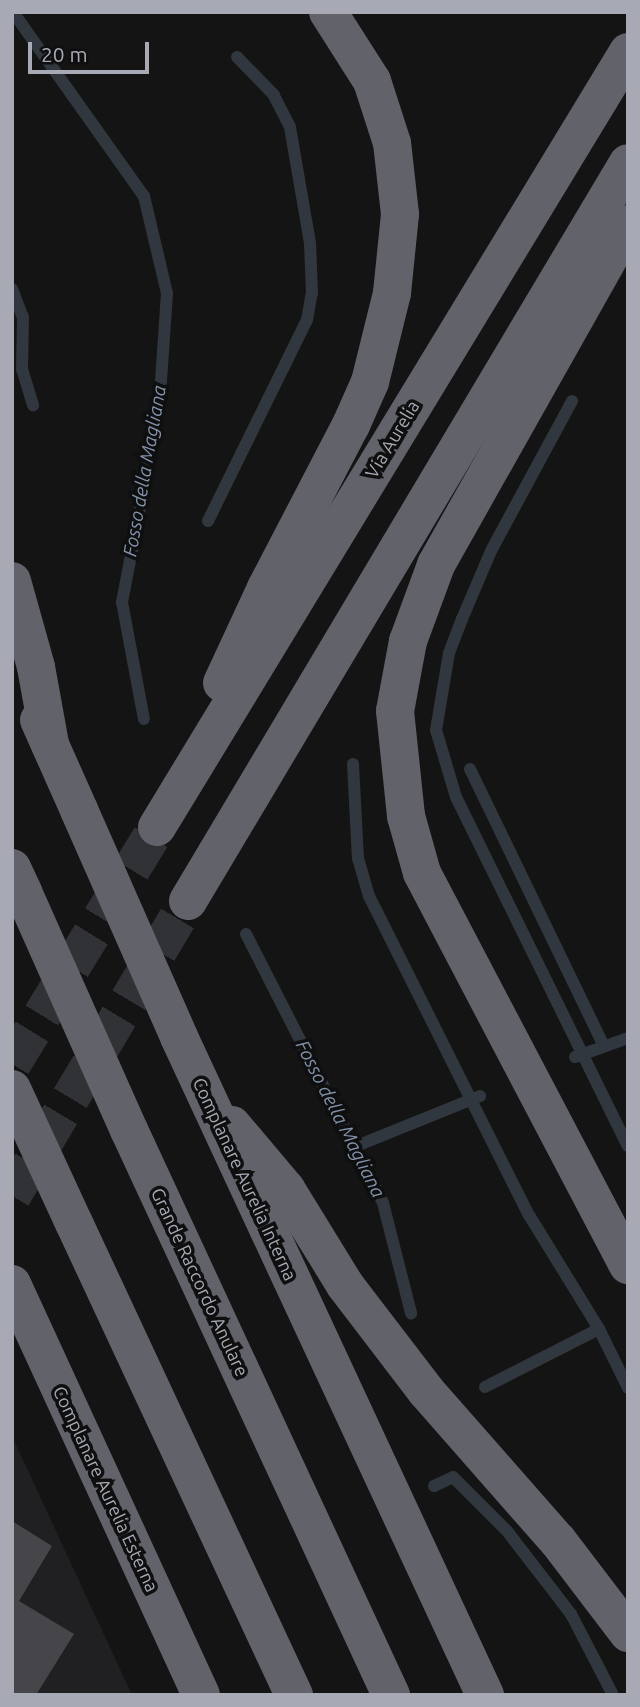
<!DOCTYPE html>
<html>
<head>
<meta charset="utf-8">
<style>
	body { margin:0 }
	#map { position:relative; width:640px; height:1707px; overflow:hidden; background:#141415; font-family:Ubuntu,sans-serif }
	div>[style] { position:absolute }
	.built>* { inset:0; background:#202022 }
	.stream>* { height:12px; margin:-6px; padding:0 6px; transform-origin:6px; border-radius:6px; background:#31373e }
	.building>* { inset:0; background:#46464a }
	.highway-tunnel>* { height:38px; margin-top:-19px; transform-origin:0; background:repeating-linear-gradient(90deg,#313235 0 38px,transparent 0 57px) }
	.highway>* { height:38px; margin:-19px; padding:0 19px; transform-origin:19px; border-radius:19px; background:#62636a }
	.highway-bridge>* { height:38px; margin:-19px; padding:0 19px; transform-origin:19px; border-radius:19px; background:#62636a }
	span { translate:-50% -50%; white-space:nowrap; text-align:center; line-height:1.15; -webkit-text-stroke:7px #0f0f10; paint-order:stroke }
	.street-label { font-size:18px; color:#a7aab4 }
	.water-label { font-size:19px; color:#8393ab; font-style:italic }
	.frame { position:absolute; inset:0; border:14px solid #a7aab4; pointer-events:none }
	.scale { position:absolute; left:28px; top:42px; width:121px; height:32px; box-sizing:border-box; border:4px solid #a7aab4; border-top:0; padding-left:9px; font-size:21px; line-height:24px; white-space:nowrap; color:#a7aab4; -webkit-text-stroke:5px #0f0f10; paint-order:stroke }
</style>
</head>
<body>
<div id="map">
	<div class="built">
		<div style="clip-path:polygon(12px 1436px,132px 1695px,12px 1695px)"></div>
	</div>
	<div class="stream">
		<div style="left:13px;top:12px;width:226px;rotate:54.6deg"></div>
		<div style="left:144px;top:196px;width:100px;rotate:76.7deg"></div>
		<div style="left:167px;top:293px;width:117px;rotate:93.9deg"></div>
		<div style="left:159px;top:410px;width:196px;rotate:100.9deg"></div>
		<div style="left:122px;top:602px;width:119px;rotate:79.4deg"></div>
		<div style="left:12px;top:289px;width:30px;rotate:69deg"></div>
		<div style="left:23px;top:317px;width:52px;rotate:91.1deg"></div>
		<div style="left:22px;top:369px;width:38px;rotate:73deg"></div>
		<div style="left:572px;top:401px;width:170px;rotate:118.4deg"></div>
		<div style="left:491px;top:551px;width:74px;rotate:113.1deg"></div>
		<div style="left:462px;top:619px;width:36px;rotate:111deg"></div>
		<div style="left:449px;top:653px;width:78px;rotate:99.6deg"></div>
		<div style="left:436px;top:730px;width:70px;rotate:73.4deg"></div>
		<div style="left:456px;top:797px;width:389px;rotate:63.8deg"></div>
		<div style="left:208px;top:521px;width:224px;rotate:-63.8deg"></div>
		<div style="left:307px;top:320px;width:27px;rotate:-80deg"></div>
		<div style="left:312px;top:293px;width:50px;rotate:-92.3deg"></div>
		<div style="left:310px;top:243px;width:118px;rotate:-99.8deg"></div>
		<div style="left:290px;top:127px;width:36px;rotate:-117deg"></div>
		<div style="left:274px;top:95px;width:53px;rotate:-134.2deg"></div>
		<div style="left:353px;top:764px;width:94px;rotate:87deg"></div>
		<div style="left:358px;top:858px;width:40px;rotate:74deg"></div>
		<div style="left:369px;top:896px;width:357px;rotate:63.4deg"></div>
		<div style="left:529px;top:1215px;width:134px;rotate:58.4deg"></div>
		<div style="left:599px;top:1329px;width:66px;rotate:63.8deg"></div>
		<div style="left:470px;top:769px;width:308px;rotate:64.2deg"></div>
		<div style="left:246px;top:934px;width:302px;rotate:63deg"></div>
		<div style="left:383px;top:1203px;width:114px;rotate:75.7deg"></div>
		<div style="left:575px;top:1057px;width:56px;rotate:-19.7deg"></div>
		<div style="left:354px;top:1147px;width:136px;rotate:-22deg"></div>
		<div style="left:485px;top:1387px;width:128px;rotate:-27deg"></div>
		<div style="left:434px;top:1486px;width:21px;rotate:-25deg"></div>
		<div style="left:453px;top:1477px;width:76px;rotate:45deg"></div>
		<div style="left:507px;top:1531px;width:105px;rotate:52.4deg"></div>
		<div style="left:571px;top:1614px;width:91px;rotate:62.6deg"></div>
	</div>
	<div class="building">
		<div style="clip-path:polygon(12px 1521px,52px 1546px,19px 1601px,74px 1634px,36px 1695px,12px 1695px)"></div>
	</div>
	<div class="highway-tunnel">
		<div style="left:12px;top:1064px;width:278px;rotate:-58.5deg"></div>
		<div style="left:12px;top:1196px;width:344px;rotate:-59.2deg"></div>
	</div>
	<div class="highway">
		<div style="left:628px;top:224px;width:391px;rotate:119.4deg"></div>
		<div style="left:436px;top:565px;width:81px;rotate:110.2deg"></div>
		<div style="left:408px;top:641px;width:71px;rotate:100.5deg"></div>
		<div style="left:395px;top:711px;width:106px;rotate:84deg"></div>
		<div style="left:406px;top:816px;width:59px;rotate:74.3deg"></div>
		<div style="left:422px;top:873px;width:443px;rotate:62.3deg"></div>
		<div style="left:12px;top:581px;width:89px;rotate:74.4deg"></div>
		<div style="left:36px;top:667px;width:78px;rotate:79.7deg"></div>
		<div style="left:222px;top:683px;width:105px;rotate:-65.1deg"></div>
		<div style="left:266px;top:588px;width:184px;rotate:-62.5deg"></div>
		<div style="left:351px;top:425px;width:47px;rotate:-66.2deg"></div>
		<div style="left:370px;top:382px;width:92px;rotate:-76.1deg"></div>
		<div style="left:392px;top:293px;width:79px;rotate:-84.2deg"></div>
		<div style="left:400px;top:214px;width:71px;rotate:-96.4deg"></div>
		<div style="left:392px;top:143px;width:65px;rotate:-107.9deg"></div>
		<div style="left:372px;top:81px;width:82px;rotate:-122.5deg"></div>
		<div style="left:39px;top:720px;width:98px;rotate:66deg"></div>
		<div style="left:157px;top:827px;width:907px;rotate:-58.71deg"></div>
		<div style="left:12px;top:868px;width:26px;rotate:65deg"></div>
		<div style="left:188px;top:901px;width:859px;rotate:-59.2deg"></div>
		<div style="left:179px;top:1037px;width:726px;rotate:65.06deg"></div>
		<div style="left:232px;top:1125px;width:84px;rotate:49.8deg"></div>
		<div style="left:286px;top:1189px;width:113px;rotate:58.4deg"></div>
		<div style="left:345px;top:1285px;width:133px;rotate:52.6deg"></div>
		<div style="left:426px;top:1391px;width:200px;rotate:48.7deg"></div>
		<div style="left:558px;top:1541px;width:116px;rotate:52.7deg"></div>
		<div style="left:129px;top:1130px;width:623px;rotate:65.12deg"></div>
		<div style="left:74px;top:1223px;width:521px;rotate:65.01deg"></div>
		<div style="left:12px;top:1284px;width:452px;rotate:65.3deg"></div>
	</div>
	<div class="highway-bridge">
		<div style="left:79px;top:810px;width:248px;rotate:66.2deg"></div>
		<div style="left:23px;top:892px;width:261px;rotate:66deg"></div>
		<div style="left:12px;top:1089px;width:148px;rotate:65.2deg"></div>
	</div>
	<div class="street-label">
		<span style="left:392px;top:439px;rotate:-59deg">Via Aurelia</span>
		<span style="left:245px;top:1179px;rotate:65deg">Complanare Aurelia Interna</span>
		<span style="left:200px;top:1282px;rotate:65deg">Grande Raccordo Anulare</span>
		<span style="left:106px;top:1489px;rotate:65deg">Complanare Aurelia Esterna</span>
	</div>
	<div class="water-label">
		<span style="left:145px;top:471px;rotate:-80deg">Fosso della Magliana</span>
		<span style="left:340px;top:1119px;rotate:63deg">Fosso della Magliana</span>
	</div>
	<div class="frame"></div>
	<div class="scale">20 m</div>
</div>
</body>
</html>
